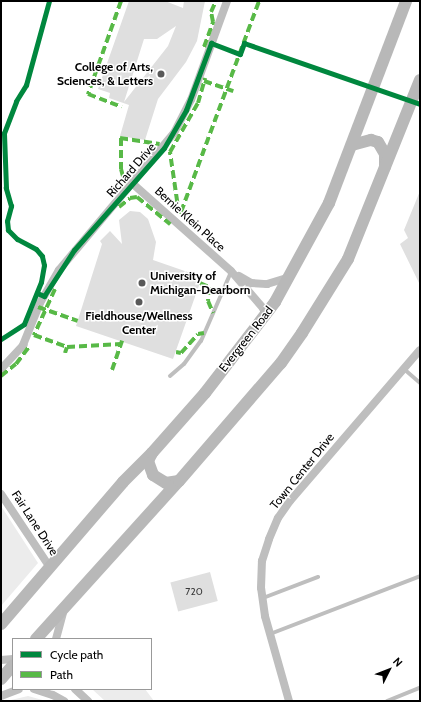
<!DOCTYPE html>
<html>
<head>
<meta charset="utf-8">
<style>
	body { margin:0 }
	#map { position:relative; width:421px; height:702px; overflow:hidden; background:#fff; font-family:Cabin,sans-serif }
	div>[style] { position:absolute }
	.green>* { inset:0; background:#ececec }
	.building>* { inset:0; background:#dfdfdf; transform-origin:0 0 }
	.lane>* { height:4px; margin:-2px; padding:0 2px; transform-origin:2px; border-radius:2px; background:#bebebe }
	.street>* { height:8px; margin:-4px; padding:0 4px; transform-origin:4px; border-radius:4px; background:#bebebe }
	.secondary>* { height:12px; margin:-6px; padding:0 6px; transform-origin:6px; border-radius:6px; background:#b8b8b8 }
	.quiet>* { height:4px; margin-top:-2px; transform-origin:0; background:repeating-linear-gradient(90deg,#58b947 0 8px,transparent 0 12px) }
	.cycleway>* { height:5px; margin:-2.5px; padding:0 2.5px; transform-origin:2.5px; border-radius:2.5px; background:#00873e }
	.dots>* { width:11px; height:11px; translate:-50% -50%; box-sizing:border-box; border:2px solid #fff; border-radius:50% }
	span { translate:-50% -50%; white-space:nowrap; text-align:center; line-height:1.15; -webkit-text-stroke:3px #fff; paint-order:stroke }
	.number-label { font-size:10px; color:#383838 }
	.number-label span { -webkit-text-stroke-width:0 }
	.poi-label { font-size:12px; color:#000; font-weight:700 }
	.right { translate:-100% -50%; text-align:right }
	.left { translate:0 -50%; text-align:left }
	.street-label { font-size:12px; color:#000 }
	.frame { position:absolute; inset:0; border:2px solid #000; pointer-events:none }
	.legend { position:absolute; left:12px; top:638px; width:140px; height:52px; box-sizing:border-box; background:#fff; border:1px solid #999; margin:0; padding:5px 7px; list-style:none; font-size:12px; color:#000 }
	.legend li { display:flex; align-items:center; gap:8px; height:20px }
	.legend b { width:20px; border:1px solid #999 }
	.north { position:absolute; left:369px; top:650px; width:40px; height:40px; -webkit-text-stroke:3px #fff; paint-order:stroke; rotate:48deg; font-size:11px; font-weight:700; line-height:16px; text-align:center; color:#000 }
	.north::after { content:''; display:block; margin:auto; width:14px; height:18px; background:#000; clip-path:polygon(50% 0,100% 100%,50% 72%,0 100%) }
</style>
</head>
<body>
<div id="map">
	<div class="green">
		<div style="clip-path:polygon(1px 506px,38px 563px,1px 606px)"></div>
		<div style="clip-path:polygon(92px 689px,145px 689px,154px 701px,105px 701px)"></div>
		<div style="clip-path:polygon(28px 696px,46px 701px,11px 701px,11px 700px)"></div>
	</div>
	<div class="building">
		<div style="clip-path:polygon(evenodd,129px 1px,165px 1px,183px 8px,184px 1px,205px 1px,197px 41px,186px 62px,158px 99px,145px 140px,120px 136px,129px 105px,109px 98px,110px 93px,98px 89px,129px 1px,176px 26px,168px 46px,124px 102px,144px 39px,157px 39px,176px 26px)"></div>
		<div style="clip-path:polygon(420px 191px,420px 285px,400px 244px,408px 238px,404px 230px)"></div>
		<div style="clip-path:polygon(130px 211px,140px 212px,148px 219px,156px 242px,153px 260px,202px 277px,173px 359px,76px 326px,102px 244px,100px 241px,110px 231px,122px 244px,119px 220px)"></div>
		<div style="left:210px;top:572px;width:30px;height:41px;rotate:75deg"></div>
	</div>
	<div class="lane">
		<div style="left:404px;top:369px;width:21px;rotate:41deg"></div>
		<div style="left:170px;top:376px;width:18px;rotate:-41deg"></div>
		<div style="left:184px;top:364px;width:29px;rotate:-54deg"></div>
		<div style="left:201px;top:341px;width:75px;rotate:-66.5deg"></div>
		<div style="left:263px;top:598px;width:59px;rotate:-20.9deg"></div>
		<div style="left:270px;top:634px;width:161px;rotate:-21.1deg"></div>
		<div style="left:387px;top:701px;width:35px;rotate:-22deg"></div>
	</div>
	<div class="street">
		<div style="left:133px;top:184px;width:131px;rotate:41.6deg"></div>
		<div style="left:231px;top:271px;width:49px;rotate:49.1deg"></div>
		<div style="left:263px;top:308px;width:9px;rotate:69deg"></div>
		<div style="left:239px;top:276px;width:14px;rotate:30deg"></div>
		<div style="left:251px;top:283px;width:16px;rotate:4deg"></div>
		<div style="left:267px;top:284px;width:24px;rotate:-17deg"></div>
		<div style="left:1px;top:369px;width:33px;rotate:-47deg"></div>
		<div style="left:23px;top:345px;width:45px;rotate:-68deg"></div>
		<div style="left:40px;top:303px;width:38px;rotate:-60deg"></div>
		<div style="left:59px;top:270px;width:179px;rotate:-50deg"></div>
		<div style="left:174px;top:133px;width:37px;rotate:-63deg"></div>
		<div style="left:191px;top:100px;width:105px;rotate:-70deg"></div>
		<div style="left:1px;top:494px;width:87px;rotate:56.3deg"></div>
		<div style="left:56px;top:639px;width:27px;rotate:-75deg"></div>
		<div style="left:1px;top:660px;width:12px;rotate:-5deg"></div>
		<div style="left:34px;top:689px;width:20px;rotate:18deg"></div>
		<div style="left:53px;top:695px;width:13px;rotate:29deg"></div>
		<div style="left:75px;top:689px;width:18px;rotate:43deg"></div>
		<div style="left:1px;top:696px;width:19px;rotate:-21deg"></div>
		<div style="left:289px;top:701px;width:88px;rotate:-105.8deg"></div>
		<div style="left:265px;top:616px;width:28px;rotate:-98deg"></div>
		<div style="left:261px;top:588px;width:27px;rotate:-88deg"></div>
		<div style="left:262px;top:561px;width:23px;rotate:-72deg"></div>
		<div style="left:269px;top:539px;width:23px;rotate:-67deg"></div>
		<div style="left:278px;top:518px;width:21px;rotate:-55deg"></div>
		<div style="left:290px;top:501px;width:199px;rotate:-49.3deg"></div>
	</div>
	<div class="secondary">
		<div style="left:352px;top:145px;width:20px;rotate:-15deg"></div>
		<div style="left:371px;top:140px;width:7px;rotate:16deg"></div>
		<div style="left:378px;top:142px;width:14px;rotate:60deg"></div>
		<div style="left:385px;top:154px;width:13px;rotate:90deg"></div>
		<div style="left:152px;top:453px;width:9px;rotate:117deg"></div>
		<div style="left:148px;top:461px;width:15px;rotate:70deg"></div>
		<div style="left:153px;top:475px;width:15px;rotate:32deg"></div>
		<div style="left:166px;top:483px;width:13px;rotate:-9deg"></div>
		<div style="left:1px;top:624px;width:187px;rotate:-49.3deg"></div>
		<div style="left:123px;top:482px;width:41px;rotate:-45deg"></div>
		<div style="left:152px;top:453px;width:80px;rotate:-48.5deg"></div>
		<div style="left:205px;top:393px;width:115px;rotate:-52.4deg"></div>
		<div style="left:275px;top:302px;width:113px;rotate:-61.4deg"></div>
		<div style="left:329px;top:203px;width:216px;rotate:-69.1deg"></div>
		<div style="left:36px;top:639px;width:213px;rotate:-47.9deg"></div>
		<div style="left:179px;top:481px;width:156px;rotate:-49.2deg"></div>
		<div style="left:281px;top:363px;width:37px;rotate:-55deg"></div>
		<div style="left:302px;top:333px;width:87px;rotate:-58.1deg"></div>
		<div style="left:348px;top:259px;width:193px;rotate:-68.1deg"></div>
		<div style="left:1px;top:679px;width:18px;rotate:-49deg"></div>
	</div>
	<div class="quiet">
		<div style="left:121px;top:1px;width:99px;rotate:109.5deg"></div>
		<div style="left:88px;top:94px;width:36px;rotate:21deg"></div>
		<div style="left:204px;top:47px;width:27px;rotate:-70deg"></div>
		<div style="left:213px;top:22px;width:10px;rotate:-101deg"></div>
		<div style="left:211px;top:12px;width:12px;rotate:-66deg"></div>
		<div style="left:204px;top:81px;width:31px;rotate:19deg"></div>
		<div style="left:120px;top:138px;width:40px;rotate:8.5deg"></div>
		<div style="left:121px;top:138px;width:31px;rotate:90deg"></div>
		<div style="left:121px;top:169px;width:16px;rotate:75deg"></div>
		<div style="left:119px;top:207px;width:14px;rotate:-39deg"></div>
		<div style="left:130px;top:198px;width:7px;rotate:-8deg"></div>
		<div style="left:137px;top:197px;width:43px;rotate:39.3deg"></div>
		<div style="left:181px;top:212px;width:225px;rotate:-69.7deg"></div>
		<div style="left:179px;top:214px;width:63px;rotate:-98.3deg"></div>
		<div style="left:170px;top:152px;width:56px;rotate:-60.3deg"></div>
		<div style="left:198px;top:103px;width:26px;rotate:-74deg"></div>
		<div style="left:200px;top:283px;width:10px;rotate:24deg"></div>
		<div style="left:209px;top:287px;width:14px;rotate:94deg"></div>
		<div style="left:208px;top:301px;width:13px;rotate:67deg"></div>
		<div style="left:55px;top:289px;width:51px;rotate:114.5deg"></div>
		<div style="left:34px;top:335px;width:35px;rotate:20deg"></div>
		<div style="left:38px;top:307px;width:42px;rotate:19.3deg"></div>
		<div style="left:176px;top:352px;width:5px;rotate:11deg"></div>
		<div style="left:181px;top:353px;width:25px;rotate:-48deg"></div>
		<div style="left:198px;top:334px;width:6px;rotate:-9deg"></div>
		<div style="left:65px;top:353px;width:6px;rotate:-72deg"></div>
		<div style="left:67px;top:347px;width:54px;rotate:-3.2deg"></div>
		<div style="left:112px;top:370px;width:31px;rotate:-71deg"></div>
		<div style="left:1px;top:376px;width:19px;rotate:-39deg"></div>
		<div style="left:16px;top:364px;width:21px;rotate:-53deg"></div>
	</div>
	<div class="cycleway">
		<div style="left:37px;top:293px;width:8px;rotate:23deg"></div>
		<div style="left:44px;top:296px;width:55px;rotate:-56.9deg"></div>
		<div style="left:74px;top:250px;width:136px;rotate:-48.6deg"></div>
		<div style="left:164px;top:148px;width:44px;rotate:-59.9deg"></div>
		<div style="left:186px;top:110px;width:72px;rotate:-69.5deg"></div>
		<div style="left:211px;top:43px;width:31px;rotate:21deg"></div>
		<div style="left:240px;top:54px;width:12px;rotate:-70deg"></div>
		<div style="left:244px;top:43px;width:186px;rotate:19.1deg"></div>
		<div style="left:1px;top:339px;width:27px;rotate:-33deg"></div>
		<div style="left:24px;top:324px;width:45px;rotate:-68deg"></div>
		<div style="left:41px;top:282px;width:17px;rotate:-80deg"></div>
		<div style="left:44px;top:265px;width:9px;rotate:-103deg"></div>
		<div style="left:42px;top:256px;width:9px;rotate:-131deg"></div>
		<div style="left:36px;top:249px;width:21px;rotate:-152deg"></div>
		<div style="left:17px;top:239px;width:13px;rotate:-135deg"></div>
		<div style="left:8px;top:230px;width:9px;rotate:-96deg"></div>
		<div style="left:7px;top:221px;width:16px;rotate:-75deg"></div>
		<div style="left:11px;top:206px;width:19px;rotate:-106deg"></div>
		<div style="left:6px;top:188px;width:55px;rotate:-92.1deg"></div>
		<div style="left:4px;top:133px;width:34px;rotate:-69deg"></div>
		<div style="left:16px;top:101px;width:19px;rotate:-58deg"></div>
		<div style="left:26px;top:85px;width:87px;rotate:-74.7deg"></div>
	</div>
	<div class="dots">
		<div style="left:161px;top:74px;background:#595959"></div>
		<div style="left:142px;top:283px;background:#595959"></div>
		<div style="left:139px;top:302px;background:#595959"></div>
	</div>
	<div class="number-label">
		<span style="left:194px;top:592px">720</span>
	</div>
	<div class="poi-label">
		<span class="right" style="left:153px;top:74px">College of Arts,<br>Sciences, &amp; Letters</span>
		<span class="left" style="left:150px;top:283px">University of<br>Michigan-Dearborn</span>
		<span style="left:139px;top:323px">Fieldhouse/Wellness<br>Center</span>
	</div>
	<div class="street-label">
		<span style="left:131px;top:170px;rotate:-49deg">Richard Drive</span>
		<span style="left:190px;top:219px;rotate:42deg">Bernie Klein Place</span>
		<span style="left:246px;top:339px;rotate:-52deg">Evergreen Road</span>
		<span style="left:302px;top:471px;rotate:-51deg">Town Center Drive</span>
		<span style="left:35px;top:523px;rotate:57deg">Fair Lane Drive</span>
	</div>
	<div class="frame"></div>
	<ul class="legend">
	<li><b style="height:5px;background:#00873e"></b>Cycle path</li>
	<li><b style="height:5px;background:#58b947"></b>Path</li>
	</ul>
	<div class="north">N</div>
</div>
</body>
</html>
